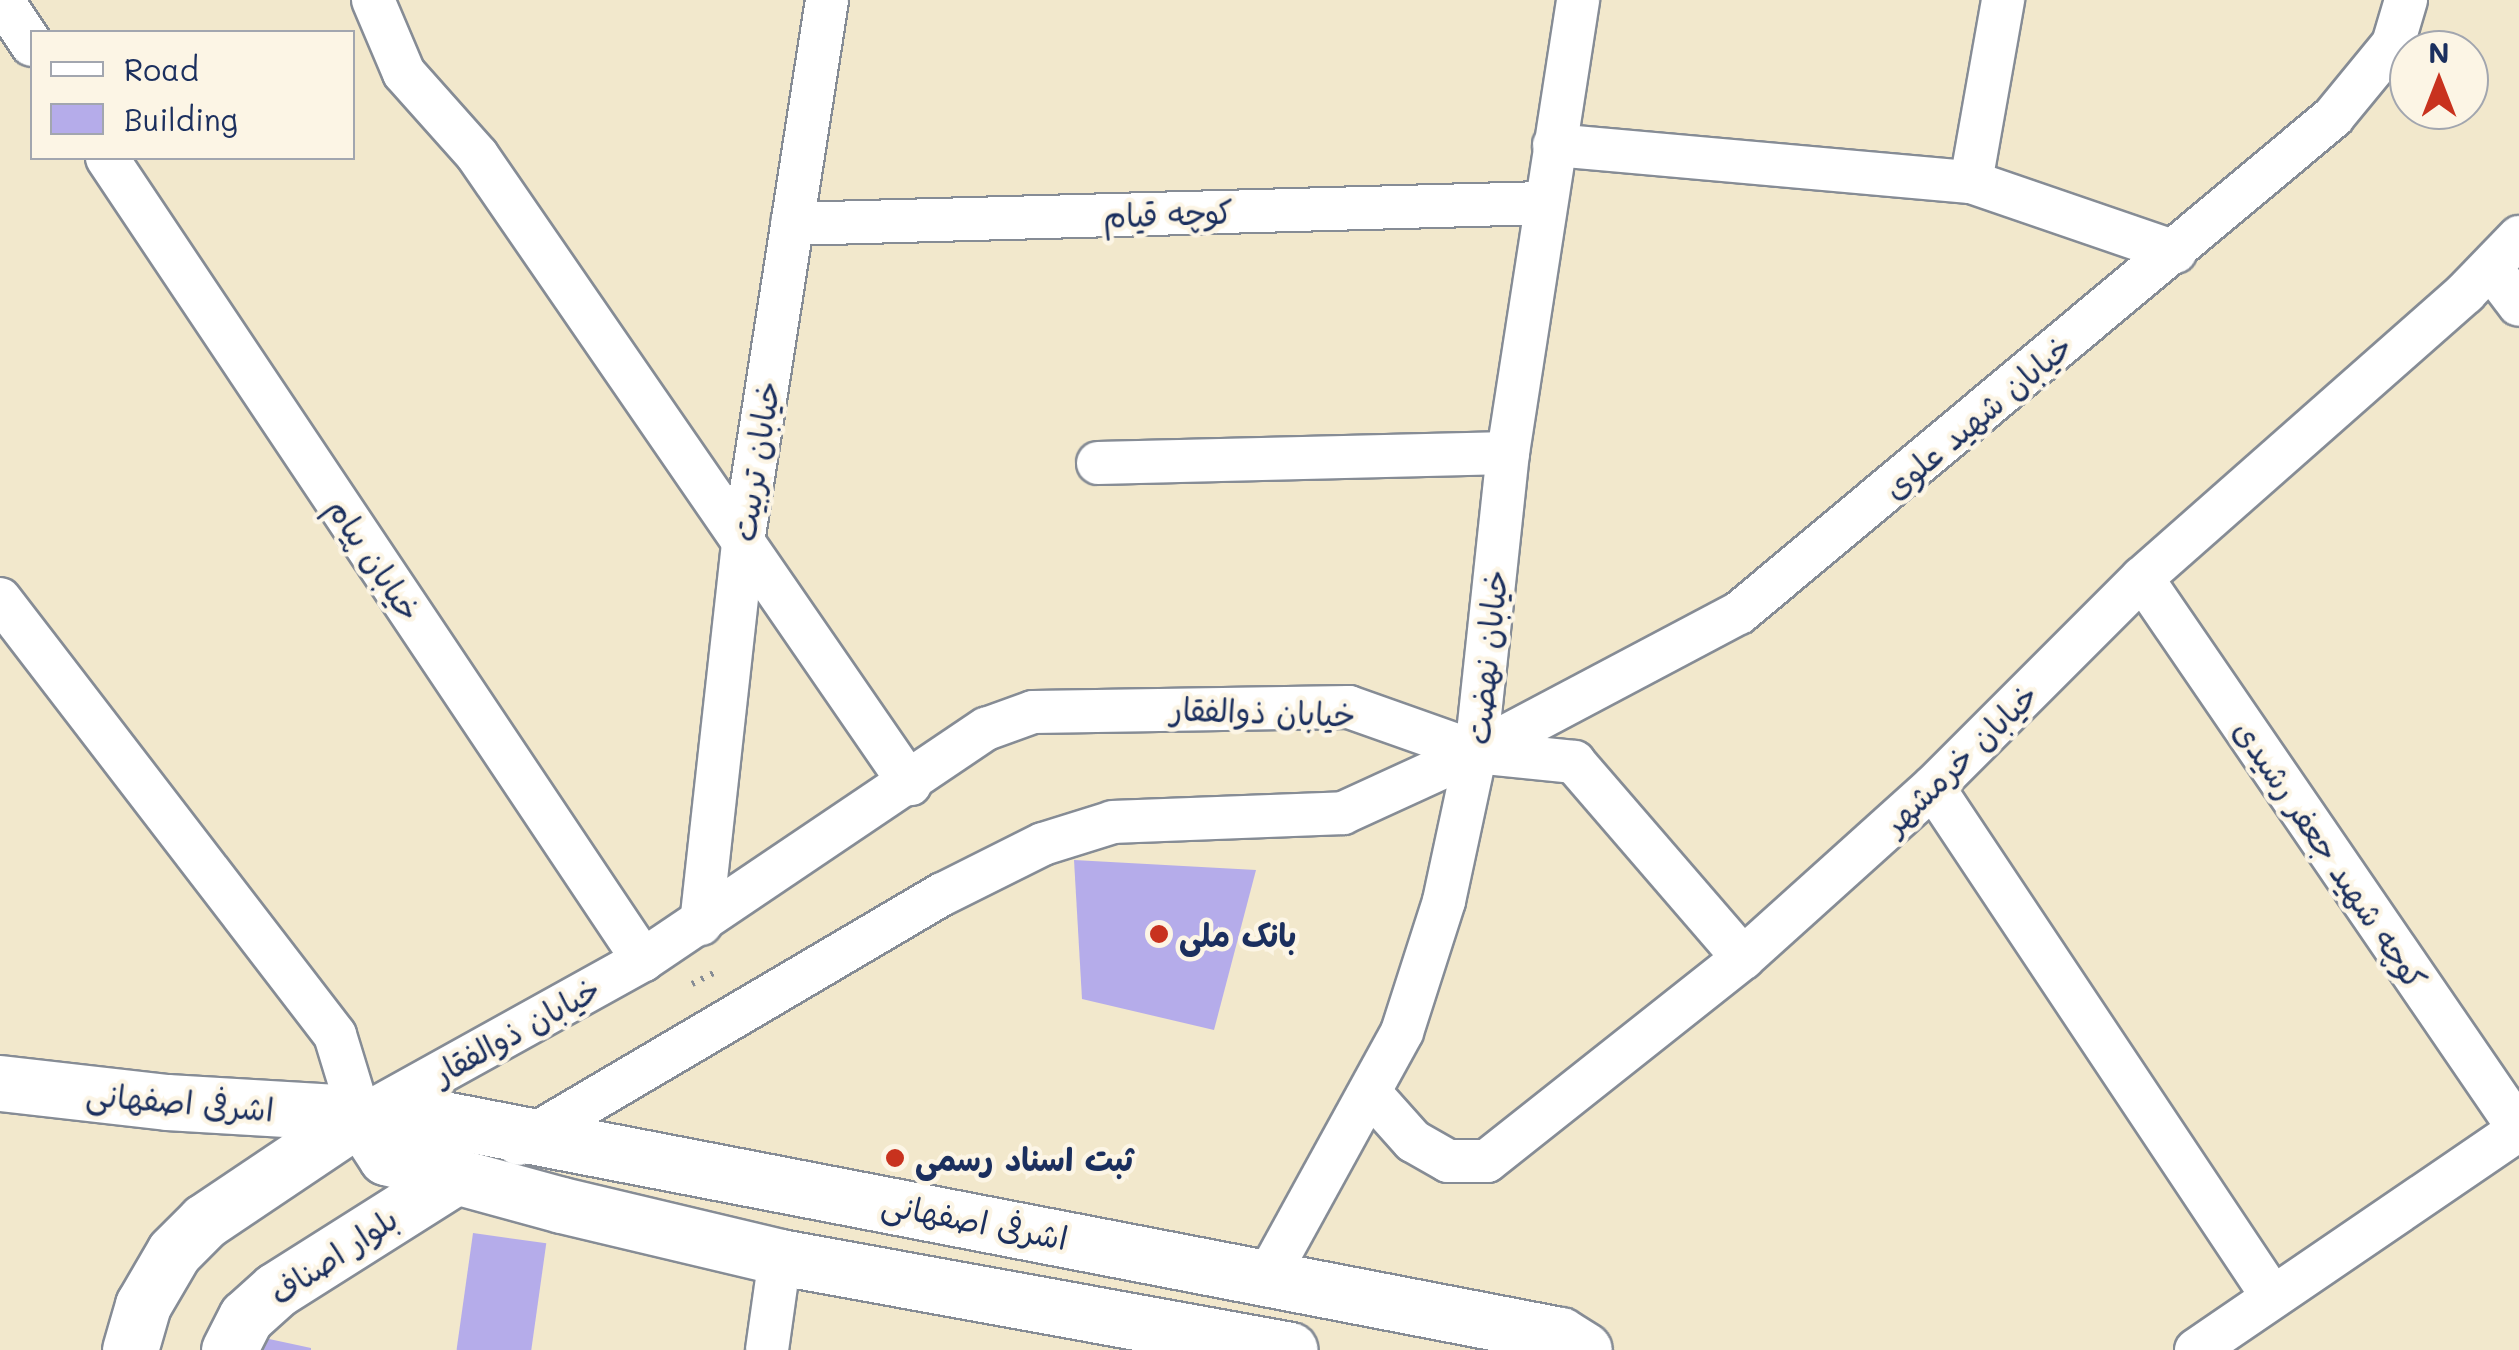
<!DOCTYPE html>
<html>
<head>
<meta charset="utf-8">
<style>
	body { margin:0 }
	#map { position:relative; width:2519px; height:1350px; overflow:hidden; background:#f2e8cc; font-family:Mali,"Playpen Sans Arabic",sans-serif }
	div>[style] { position:absolute }
	.building>* { inset:0; background:#b5acea; transform-origin:0 0 }
	.path>* { height:6px; margin-top:-3px; transform-origin:0; background:repeating-linear-gradient(90deg,#868c95 0 2.5px,transparent 0 10.5px) }
	.roads { filter:drop-shadow(2px 0 #868c95) drop-shadow(-2px 0 #868c95) drop-shadow(0 2px #868c95) drop-shadow(0 -2px #868c95) }
	.street>* { height:42px; margin:-21px; padding:0 21px; transform-origin:21px; border-radius:21px; background:#fff }
	.secondary>* { height:55px; margin:-27.5px; padding:0 27.5px; transform-origin:27.5px; border-radius:27.5px; background:#fff }
	.dots>* { width:28px; height:28px; translate:-50% -50%; box-sizing:border-box; border:5px solid #fcf5e5; border-radius:50% }
	span { translate:-50% -50%; white-space:nowrap; text-align:center; line-height:1.15; -webkit-text-stroke:9px #fcf5e5; paint-order:stroke }
	.street-label { font-size:32px; color:#1b2f5e }
	.poi-label { font-size:32px; color:#1b2f5e; font-weight:700 }
	.left { translate:0 -50%; text-align:left }
	.legend { position:absolute; left:30px; top:30px; width:325px; height:130px; box-sizing:border-box; background:#fcf5e5; border:2px solid #a2a6af; margin:0; padding:12px 18px; list-style:none; font-size:30px; color:#1b2f5e }
	.legend li { display:flex; align-items:center; gap:20px; height:50px }
	.legend b { width:50px; border:2px solid #a2a6af }
	.north { position:absolute; left:2389px; top:30px; width:100px; height:100px; box-sizing:border-box; background:#fcf5e5; border:2px solid #a2a6af; border-radius:50%; rotate:0deg; font-size:28px; font-weight:700; line-height:40px; text-align:center; color:#1b2f5e }
	.north::after { content:''; display:block; margin:auto; width:35px; height:45px; background:#c8321e; clip-path:polygon(50% 0,100% 100%,50% 72%,0 100%) }
</style>
</head>
<body>
<div id="map">
	<div class="building">
		<div style="clip-path:polygon(1074px 860px,1256px 870px,1214px 1030px,1082px 999px)"></div>
		<div style="left:473px;top:1233px;width:74px;height:118px;rotate:8deg"></div>
		<div style="clip-path:polygon(241px 1333px,311px 1348px,311px 1350px,239px 1350px)"></div>
	</div>
	<div class="path">
		<div style="left:692px;top:984px;width:27px;rotate:-27deg"></div>
	</div>
	<div class="roads">
		<div class="street">
			<div style="left:2px;top:0;width:54px;rotate:56.3deg"></div>
			<div style="left:373px;top:0;width:79px;rotate:67deg"></div>
			<div style="left:404px;top:73px;width:110px;rotate:48.3deg"></div>
			<div style="left:477px;top:155px;width:764px;rotate:55.46deg"></div>
			<div style="left:1554px;top:145px;width:419px;rotate:5.1deg"></div>
			<div style="left:1971px;top:182px;width:216px;rotate:18.9deg"></div>
			<div style="left:107px;top:158px;width:965px;rotate:56.24deg"></div>
			<div style="left:1971px;top:182px;width:185px;rotate:-80deg"></div>
			<div style="left:792px;top:224px;width:752px;rotate:-1.6deg"></div>
			<div style="left:2491px;top:268px;width:46px;rotate:52.9deg"></div>
			<div style="left:1098px;top:463px;width:410px;rotate:-1.4deg"></div>
			<div style="left:2142px;top:578px;width:668px;rotate:55.62deg"></div>
			<div style="left:0;top:599px;width:550px;rotate:52.46deg"></div>
			<div style="left:335px;top:1035px;width:86px;rotate:73deg"></div>
			<div style="left:360px;top:1117px;width:324px;rotate:-29deg"></div>
			<div style="left:643px;top:960px;width:414px;rotate:-34deg"></div>
			<div style="left:986px;top:729px;width:50px;rotate:-19.9deg"></div>
			<div style="left:1033px;top:712px;width:316px;rotate:-0.9deg"></div>
			<div style="left:1349px;top:707px;width:135px;rotate:19.5deg"></div>
			<div style="left:1476px;top:752px;width:99px;rotate:5.8deg"></div>
			<div style="left:1574px;top:762px;width:259px;rotate:49.2deg"></div>
			<div style="left:1933px;top:787px;width:612px;rotate:56.34deg"></div>
			<div style="left:701px;top:924px;width:384px;rotate:-83.7deg"></div>
			<div style="left:743px;top:542px;width:548px;rotate:-81.19deg"></div>
			<div style="left:1371px;top:1094px;width:63px;rotate:48.2deg"></div>
			<div style="left:1413px;top:1141px;width:40px;rotate:29.7deg"></div>
			<div style="left:1448px;top:1161px;width:39px"></div>
			<div style="left:1487px;top:1161px;width:327px;rotate:-38.4deg"></div>
			<div style="left:1743px;top:958px;width:256px;rotate:-42deg"></div>
			<div style="left:1933px;top:787px;width:296px;rotate:-45deg"></div>
			<div style="left:2142px;top:578px;width:431px;rotate:-41.4deg"></div>
			<div style="left:2465px;top:293px;width:78px;rotate:-46deg"></div>
			<div style="left:518px;top:1144px;width:493px;rotate:-30.5deg"></div>
			<div style="left:943px;top:894px;width:112px;rotate:-26.6deg"></div>
			<div style="left:1043px;top:844px;width:73px;rotate:-17.4deg"></div>
			<div style="left:1113px;top:822px;width:230px;rotate:-2.2deg"></div>
			<div style="left:1343px;top:813px;width:146px;rotate:-24.6deg"></div>
			<div style="left:1476px;top:752px;width:297px;rotate:-27.9deg"></div>
			<div style="left:1739px;top:613px;width:774px;rotate:-39.86deg"></div>
			<div style="left:2333px;top:117px;width:94px;rotate:-50.6deg"></div>
			<div style="left:2393px;top:44px;width:46px;rotate:-73.5deg"></div>
			<div style="left:1268px;top:1276px;width:278px;rotate:-61.2deg"></div>
			<div style="left:1402px;top:1032px;width:138px;rotate:-72.2deg"></div>
			<div style="left:1444px;top:901px;width:152px;rotate:-77.9deg"></div>
			<div style="left:1476px;top:752px;width:301px;rotate:-83.9deg"></div>
			<div style="left:1508px;top:453px;width:458px;rotate:-81.2deg"></div>
			<div style="left:767px;top:1350px;width:94px;rotate:-82deg"></div>
			<div style="left:2196px;top:1350px;width:391px;rotate:-34.3deg"></div>
		</div>
		<div class="secondary">
			<div style="left:0;top:1083px;width:168px;rotate:6.5deg"></div>
			<div style="left:167px;top:1102px;width:271px;rotate:3.4deg"></div>
			<div style="left:438px;top:1118px;width:1143px;rotate:10.95deg"></div>
			<div style="left:1560px;top:1335px;width:28px;rotate:32deg"></div>
			<div style="left:360px;top:1117px;width:48px;rotate:57deg"></div>
			<div style="left:386px;top:1157px;width:182px;rotate:15.3deg"></div>
			<div style="left:562px;top:1205px;width:224px;rotate:13.4deg"></div>
			<div style="left:780px;top:1257px;width:518px;rotate:10.33deg"></div>
			<div style="left:130px;top:1350px;width:47px;rotate:-73.9deg"></div>
			<div style="left:143px;top:1305px;width:61px;rotate:-59.7deg"></div>
			<div style="left:174px;top:1252px;width:44px;rotate:-45deg"></div>
			<div style="left:205px;top:1221px;width:187px;rotate:-33.9deg"></div>
			<div style="left:229px;top:1350px;width:37px;rotate:-63deg"></div>
			<div style="left:246px;top:1317px;width:40px;rotate:-42deg"></div>
			<div style="left:276px;top:1290px;width:212px;rotate:-32.3deg"></div>
		</div>
	</div>
	<div class="dots">
		<div style="left:1159px;top:934px;background:#c8321e"></div>
		<div style="left:895px;top:1158px;background:#c8321e"></div>
	</div>
	<div class="street-label">
		<span style="left:1168px;top:213px;rotate:-2deg">کوچه قیام</span>
		<span style="left:1977px;top:416px;rotate:-40deg">خیابان شهید علوی</span>
		<span style="left:755px;top:461px;rotate:-81deg">خیابان تربیت</span>
		<span style="left:375px;top:559px;rotate:56deg">خیابان پیام</span>
		<span style="left:1486px;top:657px;rotate:-84deg">خیابان نهضت</span>
		<span style="left:1263px;top:711px;rotate:2deg">خیابان ذوالفقار</span>
		<span style="left:1960px;top:758px;rotate:-44deg">خیابان خرمشهر</span>
		<span style="left:2331px;top:854px;rotate:56deg">کوچه شهید جعفر رشیدی</span>
		<span style="left:516px;top:1030px;rotate:-29deg">خیابان ذوالفقار</span>
		<span style="left:180px;top:1101px;rotate:5deg">اشرفی اصفهانی</span>
		<span style="left:975px;top:1220px;rotate:11deg">اشرفی اصفهانی</span>
		<span style="left:333px;top:1255px;rotate:-34deg">بلوار اصناف</span>
	</div>
	<div class="poi-label">
		<span class="left" style="left:1179px;top:934px">بانک ملی</span>
		<span class="left" style="left:915px;top:1158px">ثبت اسناد رسمی</span>
	</div>
	<ul class="legend">
	<li><b style="height:12px;background:#fff"></b>Road</li>
	<li><b style="height:28px;background:#b5acea"></b>Building</li>
	</ul>
	<div class="north">N</div>
</div>
</body>
</html>
